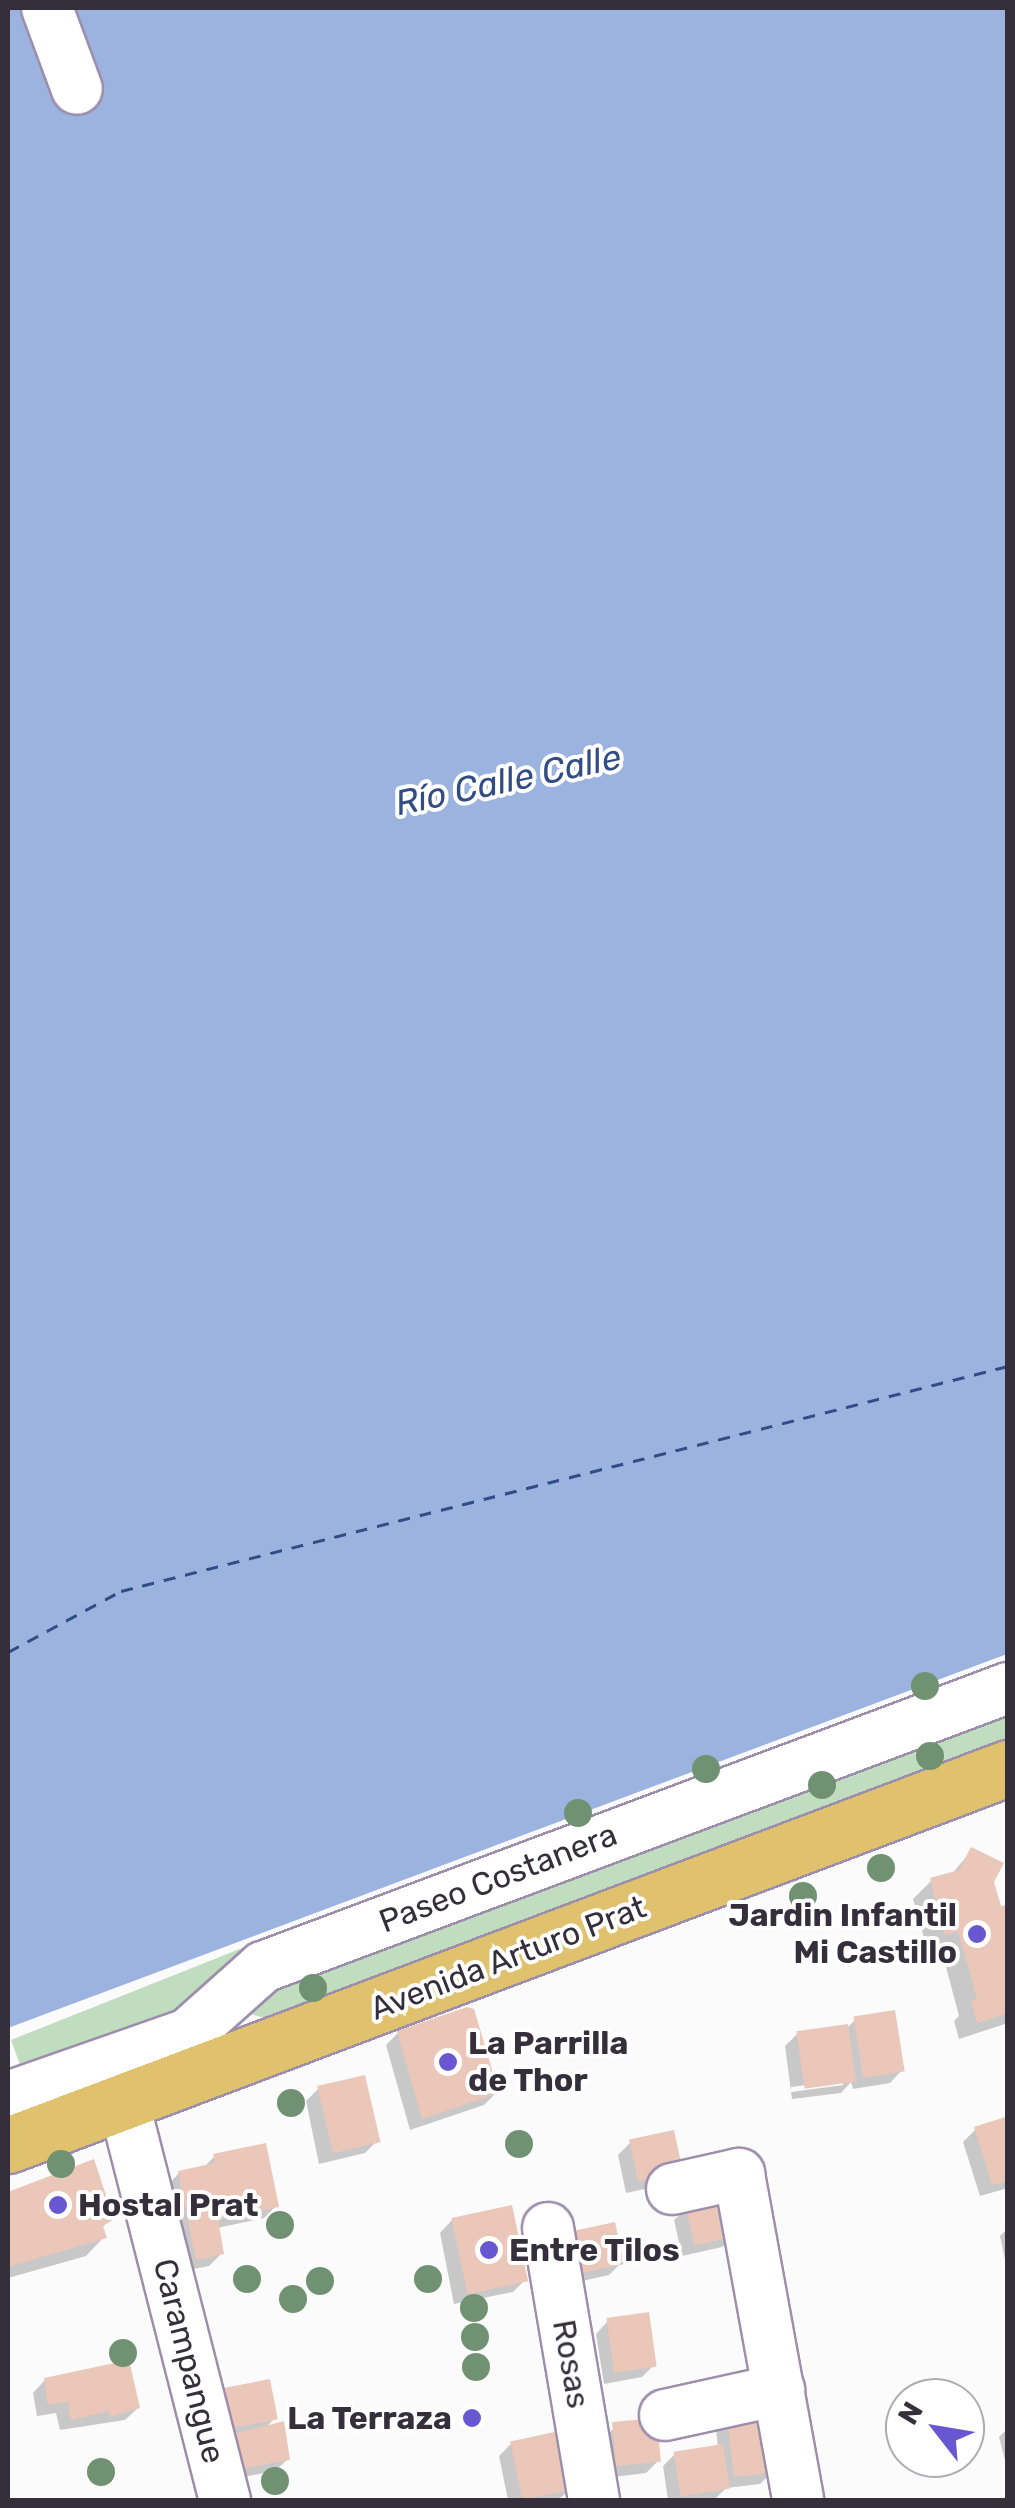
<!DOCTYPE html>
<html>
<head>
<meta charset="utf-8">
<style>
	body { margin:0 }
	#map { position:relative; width:1015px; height:2508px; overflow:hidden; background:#fbfbfb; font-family:Rubik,sans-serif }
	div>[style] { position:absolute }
	.green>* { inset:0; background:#c0ddbf }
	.water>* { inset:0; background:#9cb3e0 }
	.shadow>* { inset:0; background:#0003 }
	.ferry>* { height:2.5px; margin-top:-1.25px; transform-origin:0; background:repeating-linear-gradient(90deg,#324c85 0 12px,transparent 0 22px) }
	.building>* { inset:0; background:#ebc7b9; transform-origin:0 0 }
	.roads { filter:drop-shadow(2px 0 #9d8eab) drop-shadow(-2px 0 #9d8eab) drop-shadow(0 2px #9d8eab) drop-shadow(0 -2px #9d8eab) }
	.minor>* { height:50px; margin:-25px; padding:0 25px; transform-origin:25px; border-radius:25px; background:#fff }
	.major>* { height:55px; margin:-27.5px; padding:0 27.5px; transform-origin:27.5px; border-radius:27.5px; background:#e0c26e }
	.trees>* { width:28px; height:28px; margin:-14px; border-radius:50%; background:#719173 }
	.dots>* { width:28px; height:28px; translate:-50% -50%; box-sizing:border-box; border:5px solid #fff; border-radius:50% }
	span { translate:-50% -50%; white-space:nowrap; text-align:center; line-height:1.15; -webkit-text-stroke:8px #fff; paint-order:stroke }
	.street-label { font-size:32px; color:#352f3b }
	.poi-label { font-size:32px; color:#352f3b; font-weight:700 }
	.right { translate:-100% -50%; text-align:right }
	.left { translate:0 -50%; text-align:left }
	.water-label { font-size:35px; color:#324c85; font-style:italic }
	.frame { position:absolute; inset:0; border:10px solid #352f3b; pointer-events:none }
	.north { position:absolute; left:885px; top:2378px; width:100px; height:100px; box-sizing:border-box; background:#fff; border:2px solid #aeacb1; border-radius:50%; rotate:301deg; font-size:28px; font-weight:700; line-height:40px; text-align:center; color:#352f3b }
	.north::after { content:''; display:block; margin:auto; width:35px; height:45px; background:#6857d0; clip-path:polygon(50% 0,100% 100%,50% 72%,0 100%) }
</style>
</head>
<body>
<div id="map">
	<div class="green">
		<div style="clip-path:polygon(995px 1707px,1007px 1716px,1007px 1746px,265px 2018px,246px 2013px,252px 1984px,870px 1755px,883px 1762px)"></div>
		<div style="clip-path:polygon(257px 1942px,261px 1952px,192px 2018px,25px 2078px,11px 2040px)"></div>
	</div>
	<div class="water">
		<div style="clip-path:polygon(8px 8px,1007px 8px,1007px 1654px,8px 2028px)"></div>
	</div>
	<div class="shadow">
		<div style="clip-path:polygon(972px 1850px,991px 1882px,999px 1909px,1008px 1907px,1008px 2023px,959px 2039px,954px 2021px,959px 2016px,941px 1948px,928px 1952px,913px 1899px,931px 1881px,950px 1876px)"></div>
		<div style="clip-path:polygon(evenodd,855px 2020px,902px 2070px,890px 2083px,853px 2089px,851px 2082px,841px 2093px,792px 2099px,785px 2046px,797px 2034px,848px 2027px,855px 2020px,843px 2080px,843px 2085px,791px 2092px,791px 2087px,843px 2080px)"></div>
		<div style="clip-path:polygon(398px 2033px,496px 2093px,484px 2105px,410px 2130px,386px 2045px)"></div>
		<div style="clip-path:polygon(318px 2089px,377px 2141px,365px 2153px,319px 2164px,306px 2101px)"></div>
		<div style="clip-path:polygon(1008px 2119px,1008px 2188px,980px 2196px,963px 2142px,975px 2130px)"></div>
		<div style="clip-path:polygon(630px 2143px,668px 2184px,626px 2193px,618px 2155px)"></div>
		<div style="clip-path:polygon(215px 2156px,276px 2206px,264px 2218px,217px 2228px,222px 2253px,209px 2266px,184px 2271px,167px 2186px,179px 2173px,202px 2169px)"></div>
		<div style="clip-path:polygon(92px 2162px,111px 2218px,101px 2229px,104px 2237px,86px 2256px,8px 2278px,8px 2194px)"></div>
		<div style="clip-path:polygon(687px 2208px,734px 2235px,722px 2247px,682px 2256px,674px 2220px)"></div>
		<div style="clip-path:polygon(452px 2220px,525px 2280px,513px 2292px,454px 2304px,440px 2233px)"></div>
		<div style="clip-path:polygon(1008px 2228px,1008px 2274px,1000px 2236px)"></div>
		<div style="clip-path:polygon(556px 2248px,621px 2263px,609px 2275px,564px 2285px)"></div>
		<div style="clip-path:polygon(608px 2321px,654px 2365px,642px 2377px,604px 2384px,596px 2334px)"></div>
		<div style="clip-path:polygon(45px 2380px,138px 2408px,125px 2420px,60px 2430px,56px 2413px,37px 2416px,33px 2393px)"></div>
		<div style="clip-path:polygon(227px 2392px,275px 2418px,264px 2429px,288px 2459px,275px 2471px,222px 2481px,214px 2404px)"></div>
		<div style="clip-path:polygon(727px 2409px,772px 2472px,760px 2484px,726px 2488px,715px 2499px,668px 2500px,663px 2466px,675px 2454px,718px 2447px,715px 2421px)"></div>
		<div style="clip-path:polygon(614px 2428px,658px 2461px,646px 2473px,605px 2478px,601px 2441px)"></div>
		<div style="clip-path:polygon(1008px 2428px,1008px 2472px,999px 2437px)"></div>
		<div style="clip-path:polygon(511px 2444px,569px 2490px,558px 2500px,508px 2500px,499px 2456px)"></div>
	</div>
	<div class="ferry">
		<div style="left:8px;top:1652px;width:128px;rotate:-28.4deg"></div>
		<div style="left:121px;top:1591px;width:915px;rotate:-14.23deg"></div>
	</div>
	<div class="building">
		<div style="clip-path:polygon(971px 1847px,1004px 1863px,994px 1882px,1001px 1906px,1008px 1905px,1008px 2013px,977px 2023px,971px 2001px,977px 1999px,958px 1931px,945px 1935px,930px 1878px,959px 1870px)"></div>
		<div style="clip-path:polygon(467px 2007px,474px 2009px,499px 2093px,422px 2119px,397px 2031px)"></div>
		<div style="left:895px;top:2010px;width:62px;height:42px;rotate:81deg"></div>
		<div style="left:848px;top:2024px;width:58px;height:52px;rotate:82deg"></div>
		<div style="left:365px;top:2075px;width:69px;height:49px;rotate:77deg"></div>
		<div style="clip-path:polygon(1008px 2116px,1008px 2181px,992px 2185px,974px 2127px)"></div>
		<div style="left:674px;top:2130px;width:43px;height:46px;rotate:78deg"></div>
		<div style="clip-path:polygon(266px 2143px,279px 2207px,218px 2219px,224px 2254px,196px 2260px,178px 2171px,215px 2163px,213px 2154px)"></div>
		<div style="clip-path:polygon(94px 2159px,114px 2219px,103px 2226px,107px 2238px,8px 2267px,8px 2192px)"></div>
		<div style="left:729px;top:2197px;width:40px;height:44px;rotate:78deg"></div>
		<div style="left:512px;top:2205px;width:78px;height:62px;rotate:78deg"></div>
		<div style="left:615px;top:2222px;width:43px;height:49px;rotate:78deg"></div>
		<div style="left:649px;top:2312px;width:55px;height:43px;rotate:82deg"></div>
		<div style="clip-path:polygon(129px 2360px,140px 2408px,110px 2417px,109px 2411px,71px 2420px,68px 2402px,48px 2405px,44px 2378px)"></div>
		<div style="left:270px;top:2379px;width:41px;height:46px;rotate:79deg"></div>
		<div style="left:767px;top:2402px;width:71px;height:41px;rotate:84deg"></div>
		<div style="left:657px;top:2418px;width:44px;height:45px;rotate:85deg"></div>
		<div style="clip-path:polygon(284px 2421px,290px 2460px,234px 2470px,229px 2435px)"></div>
		<div style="left:559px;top:2431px;width:60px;height:50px;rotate:78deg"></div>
		<div style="left:723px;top:2444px;width:45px;height:50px;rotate:81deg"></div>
	</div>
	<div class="roads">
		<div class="minor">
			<div style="left:47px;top:8px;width:86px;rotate:69.7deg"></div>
			<div style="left:8px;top:2097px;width:191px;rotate:-19.3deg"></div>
			<div style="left:188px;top:2034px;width:101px;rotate:-41.8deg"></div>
			<div style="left:263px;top:1967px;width:796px;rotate:-20.53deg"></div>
			<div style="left:124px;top:2104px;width:409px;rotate:75.7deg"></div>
			<div style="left:672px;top:2189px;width:69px;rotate:-12.6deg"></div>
			<div style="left:739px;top:2174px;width:331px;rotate:79.7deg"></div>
			<div style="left:548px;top:2228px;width:276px;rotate:80.4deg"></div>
			<div style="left:665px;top:2415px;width:117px;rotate:-12.4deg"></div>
		</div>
		<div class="major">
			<div style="left:8px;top:2145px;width:1069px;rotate:-20.66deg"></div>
		</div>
	</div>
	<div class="trees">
		<div style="left:925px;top:1686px"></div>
		<div style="left:930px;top:1756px"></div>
		<div style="left:706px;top:1769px"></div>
		<div style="left:822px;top:1785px"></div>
		<div style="left:578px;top:1813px"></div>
		<div style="left:881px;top:1868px"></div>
		<div style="left:803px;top:1896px"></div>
		<div style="left:313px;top:1988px"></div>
		<div style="left:291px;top:2103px"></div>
		<div style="left:519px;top:2144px"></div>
		<div style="left:61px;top:2164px"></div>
		<div style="left:280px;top:2225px"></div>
		<div style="left:247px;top:2279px"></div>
		<div style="left:428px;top:2279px"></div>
		<div style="left:320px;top:2281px"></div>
		<div style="left:293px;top:2299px"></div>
		<div style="left:474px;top:2308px"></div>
		<div style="left:475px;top:2337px"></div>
		<div style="left:123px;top:2353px"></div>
		<div style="left:476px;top:2367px"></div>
		<div style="left:101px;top:2472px"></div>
		<div style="left:275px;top:2481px"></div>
	</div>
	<div class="dots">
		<div style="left:977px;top:1934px;background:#6857d0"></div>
		<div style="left:448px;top:2062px;background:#6857d0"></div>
		<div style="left:58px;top:2205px;background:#6857d0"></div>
		<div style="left:489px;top:2250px;background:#6857d0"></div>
		<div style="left:472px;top:2418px;background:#6857d0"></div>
	</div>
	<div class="street-label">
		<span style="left:498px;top:1878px;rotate:-21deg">Paseo Costanera</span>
		<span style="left:508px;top:1958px;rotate:-21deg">Avenida Arturo Prat</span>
		<span style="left:189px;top:2361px;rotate:76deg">Carampangue</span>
		<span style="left:571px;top:2364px;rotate:80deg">Rosas</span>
	</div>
	<div class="poi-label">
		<span class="right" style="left:957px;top:1934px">Jardin Infantil<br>Mi Castillo</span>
		<span class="left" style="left:468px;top:2062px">La Parrilla<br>de Thor</span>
		<span class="left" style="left:78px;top:2205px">Hostal Prat</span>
		<span class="left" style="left:509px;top:2250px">Entre Tilos</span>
		<span class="right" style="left:452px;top:2418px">La Terraza</span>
	</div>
	<div class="water-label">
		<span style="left:508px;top:780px;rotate:-12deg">Río Calle Calle</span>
	</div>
	<div class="frame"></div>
	<div class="north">N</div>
</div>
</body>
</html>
